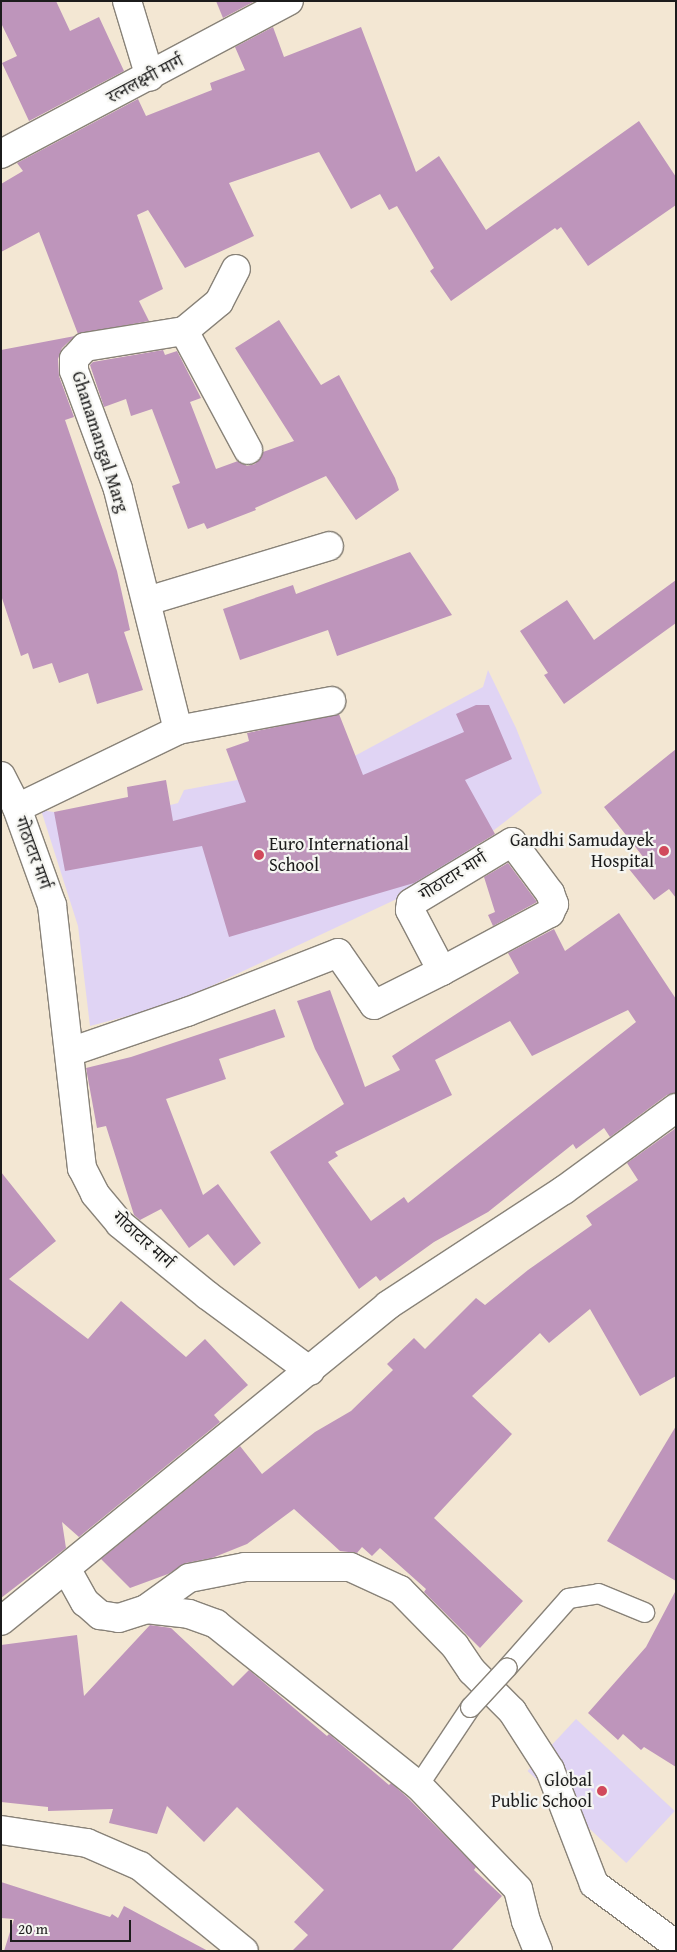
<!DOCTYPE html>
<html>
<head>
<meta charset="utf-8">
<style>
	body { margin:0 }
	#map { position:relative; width:677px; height:1952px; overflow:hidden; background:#f3e7d3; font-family:"Gentium Book Plus","Noto Serif Devanagari",serif }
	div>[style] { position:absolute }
	.built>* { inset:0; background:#e0d4f4; transform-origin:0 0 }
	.building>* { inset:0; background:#be95bb }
	.roads { filter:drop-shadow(1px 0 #888278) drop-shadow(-1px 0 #888278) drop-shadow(0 1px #888278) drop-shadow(0 -1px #888278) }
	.lane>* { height:19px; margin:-9.5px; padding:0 9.5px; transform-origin:9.5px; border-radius:9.5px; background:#fff }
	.street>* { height:28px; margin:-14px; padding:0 14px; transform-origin:14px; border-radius:14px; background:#fff }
	.secondary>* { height:28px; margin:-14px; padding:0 14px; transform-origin:14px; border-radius:14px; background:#fff }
	.bridges { filter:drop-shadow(1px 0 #888278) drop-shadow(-1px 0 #888278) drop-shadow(0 1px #888278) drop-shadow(0 -1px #888278) }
	.lane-bridge>* { height:19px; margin:-9.5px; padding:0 9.5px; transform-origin:9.5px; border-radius:9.5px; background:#fff }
	.dots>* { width:14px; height:14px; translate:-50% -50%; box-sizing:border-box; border:2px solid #f6f6f2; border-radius:50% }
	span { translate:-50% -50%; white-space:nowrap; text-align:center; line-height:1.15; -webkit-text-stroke:4.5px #f6f6f2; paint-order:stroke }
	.street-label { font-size:18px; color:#1c1c1c }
	.poi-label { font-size:18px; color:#1c1c1c }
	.right { translate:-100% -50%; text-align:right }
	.left { translate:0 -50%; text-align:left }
	.frame { position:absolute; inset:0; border:2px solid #1c1c1c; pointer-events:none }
	.scale { position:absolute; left:10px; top:1920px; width:121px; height:22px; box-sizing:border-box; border:2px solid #1c1c1c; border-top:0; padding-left:6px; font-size:15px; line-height:18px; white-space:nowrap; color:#1c1c1c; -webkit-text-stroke:4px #f6f6f2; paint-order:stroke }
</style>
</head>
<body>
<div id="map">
	<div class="built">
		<div style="clip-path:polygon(488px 670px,516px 728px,542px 793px,418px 889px,173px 1004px,90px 1026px,78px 926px,41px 810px,109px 821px,178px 803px,184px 790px,349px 759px,483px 687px)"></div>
		<div style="left:576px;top:1719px;width:135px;height:71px;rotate:43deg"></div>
	</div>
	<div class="building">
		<div style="clip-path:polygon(1px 1px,56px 1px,70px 31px,99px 17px,124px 71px,29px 121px,2px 63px,17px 56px,1px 23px)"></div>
		<div style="clip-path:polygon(216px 1px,255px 1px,223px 18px)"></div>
		<div style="clip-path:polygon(273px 27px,284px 57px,361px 27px,416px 172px,439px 156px,486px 230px,639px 121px,676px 177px,676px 205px,588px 266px,561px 227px,557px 230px,555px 228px,451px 301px,430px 271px,434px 268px,397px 206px,389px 210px,380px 194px,351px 209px,319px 152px,229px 183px,254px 236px,185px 268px,148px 210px,137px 215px,163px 289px,139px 301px,149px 321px,78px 334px,39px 232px,1px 252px,1px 184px,23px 171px,17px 163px,138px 99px,146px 116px,212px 90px,210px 83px,245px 70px,235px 47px)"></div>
		<div style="clip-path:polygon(279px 320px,321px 385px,339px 375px,395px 478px,399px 490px,356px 520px,326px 476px,255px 508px,256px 510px,207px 529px,204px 523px,188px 529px,172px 486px,180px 483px,152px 409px,131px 416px,126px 399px,104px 407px,90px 365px,93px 362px,163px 350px,165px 355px,177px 351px,201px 398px,190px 402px,216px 469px,238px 461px,247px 466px,255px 464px,263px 452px,294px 441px,235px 348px)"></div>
		<div style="clip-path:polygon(75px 336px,62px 348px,58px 359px,59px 376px,74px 417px,65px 420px,117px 571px,130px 630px,124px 632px,143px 690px,97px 704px,88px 673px,59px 683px,52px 663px,33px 669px,28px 653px,21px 656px,1px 595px,1px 350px)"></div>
		<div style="clip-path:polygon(410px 552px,452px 615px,337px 656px,328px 630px,240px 660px,223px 609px,293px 585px,296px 594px)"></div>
		<div style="clip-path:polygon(676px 580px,676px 623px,564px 704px,544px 675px,548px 673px,520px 631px,567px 600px,594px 640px)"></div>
		<div style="clip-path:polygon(476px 705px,489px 705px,512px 759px,465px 780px,495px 834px,414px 883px,229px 937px,202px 846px,65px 871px,54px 812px,128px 797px,127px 787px,166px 780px,173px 821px,246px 802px,226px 749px,249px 741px,247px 733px,339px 714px,363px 775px,464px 732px,456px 714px)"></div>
		<div style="clip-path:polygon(676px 749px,676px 898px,669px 889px,654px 900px,629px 869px,644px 858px,604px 807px)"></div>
		<div style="clip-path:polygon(508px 863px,537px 902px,493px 926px,488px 915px,495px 912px,484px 877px)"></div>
		<div style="clip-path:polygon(evenodd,619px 913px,676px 999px,676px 1093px,667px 1095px,610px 1137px,604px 1128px,576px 1149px,573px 1144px,488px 1212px,434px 1242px,380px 1281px,376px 1276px,359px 1289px,270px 1152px,344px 1104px,315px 1049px,297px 1001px,330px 990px,365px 1087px,400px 1070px,392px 1056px,519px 973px,508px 953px,554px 929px,565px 951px,619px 913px,628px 1010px,636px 1022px,408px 1203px,404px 1197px,371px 1221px,328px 1162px,338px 1156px,335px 1152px,452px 1095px,435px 1060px,510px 1021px,532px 1056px,628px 1010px)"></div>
		<div style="clip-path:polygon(275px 1009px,285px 1037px,219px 1059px,226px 1079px,166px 1099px,203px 1195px,218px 1184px,261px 1243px,234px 1266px,208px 1234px,189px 1248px,161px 1209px,140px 1220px,134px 1215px,106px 1126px,97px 1128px,86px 1068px,131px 1057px)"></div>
		<div style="clip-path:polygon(676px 1128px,676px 1376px,640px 1396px,590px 1309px,549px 1343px,540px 1333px,472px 1396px,512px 1434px,434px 1518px,523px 1601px,480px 1648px,424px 1592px,426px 1589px,380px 1548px,372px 1556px,362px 1547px,357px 1553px,340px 1551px,294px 1509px,247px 1544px,212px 1558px,186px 1563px,168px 1574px,130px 1588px,101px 1559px,240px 1446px,262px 1474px,315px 1432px,351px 1411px,393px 1370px,387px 1364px,414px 1338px,425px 1349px,476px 1298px,485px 1305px,528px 1270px,592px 1225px,586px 1216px,638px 1180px,627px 1163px)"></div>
		<div style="clip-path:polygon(1px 1172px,56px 1241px,9px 1279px,88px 1339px,121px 1301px,186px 1357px,205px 1339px,248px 1385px,214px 1415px,220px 1422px,79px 1537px,62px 1522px,66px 1548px,1px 1598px)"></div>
		<div style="clip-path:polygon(676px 1426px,676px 1581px,607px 1541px)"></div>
		<div style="clip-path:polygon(676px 1590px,676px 1767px,644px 1747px,641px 1750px,623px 1734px,618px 1740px,588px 1713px,646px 1647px)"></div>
		<div style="clip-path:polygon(150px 1625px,171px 1628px,233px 1686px,249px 1670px,327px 1736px,329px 1734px,389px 1785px,391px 1783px,407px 1797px,476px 1867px,474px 1870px,502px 1896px,451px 1951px,292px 1951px,308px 1935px,294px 1922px,324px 1890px,237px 1807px,204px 1842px,167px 1806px,157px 1834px,109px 1823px,113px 1809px,48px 1811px,48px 1807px,1px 1802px,1px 1645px,77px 1635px,84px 1696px)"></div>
		<div style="clip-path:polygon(1px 1882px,110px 1917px,112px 1914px,118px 1918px,124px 1906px,208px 1951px,4px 1951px,14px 1919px,1px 1918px)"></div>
	</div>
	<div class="roads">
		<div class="lane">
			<div style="left:507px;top:1667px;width:92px;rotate:-48.5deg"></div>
			<div style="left:568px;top:1598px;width:30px;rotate:-9deg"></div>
			<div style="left:598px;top:1593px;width:50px;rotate:22.4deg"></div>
			<div style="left:418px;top:1785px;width:94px;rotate:-56.3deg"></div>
		</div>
		<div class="street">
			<div style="left:127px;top:1px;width:79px;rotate:73.2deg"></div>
			<div style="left:1px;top:154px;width:326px;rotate:-28deg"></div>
			<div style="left:184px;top:331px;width:135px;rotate:61.7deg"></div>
			<div style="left:147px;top:601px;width:190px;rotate:-16.8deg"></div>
			<div style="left:178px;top:730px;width:156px;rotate:-10.7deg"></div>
			<div style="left:17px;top:808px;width:179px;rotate:-25.8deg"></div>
			<div style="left:178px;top:730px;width:248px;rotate:-104deg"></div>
			<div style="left:118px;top:489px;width:126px;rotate:-110.4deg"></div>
			<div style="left:74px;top:371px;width:12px;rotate:-90deg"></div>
			<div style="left:74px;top:359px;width:16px;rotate:-47deg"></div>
			<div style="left:85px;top:347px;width:100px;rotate:-9.2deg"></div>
			<div style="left:184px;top:331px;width:45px;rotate:-39.6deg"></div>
			<div style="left:219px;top:302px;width:37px;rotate:-63deg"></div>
			<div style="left:512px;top:842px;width:64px;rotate:53.3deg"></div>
			<div style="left:550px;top:893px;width:12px;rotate:70deg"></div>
			<div style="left:554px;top:904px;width:10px;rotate:114deg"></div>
			<div style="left:550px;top:913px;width:123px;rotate:151.8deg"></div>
			<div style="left:442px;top:971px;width:69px;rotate:-117.7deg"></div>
			<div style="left:410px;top:910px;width:7px;rotate:-82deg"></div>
			<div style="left:411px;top:903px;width:118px;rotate:-31.1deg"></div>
			<div style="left:70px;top:1052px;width:124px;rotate:-18.9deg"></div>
			<div style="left:187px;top:1012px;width:162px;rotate:-21.3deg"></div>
			<div style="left:338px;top:953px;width:63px;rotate:55.3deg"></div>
			<div style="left:374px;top:1005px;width:76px;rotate:-26.6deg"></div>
			<div style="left:67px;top:1570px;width:37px;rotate:61deg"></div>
			<div style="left:85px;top:1602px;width:20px;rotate:41deg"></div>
			<div style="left:100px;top:1615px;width:19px;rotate:9deg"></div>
			<div style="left:119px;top:1618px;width:28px;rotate:-18deg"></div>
			<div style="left:146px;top:1609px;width:43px;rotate:6.6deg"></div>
			<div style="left:189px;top:1614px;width:29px;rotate:20deg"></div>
			<div style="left:216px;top:1624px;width:258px;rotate:38.6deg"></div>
			<div style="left:418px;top:1785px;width:144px;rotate:46.1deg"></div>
			<div style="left:518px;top:1889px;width:33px;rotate:76deg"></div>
			<div style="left:526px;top:1921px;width:32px;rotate:68deg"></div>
			<div style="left:146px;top:1609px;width:53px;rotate:-35.8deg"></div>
			<div style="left:189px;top:1578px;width:57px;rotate:-11.1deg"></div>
			<div style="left:245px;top:1567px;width:105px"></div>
			<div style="left:350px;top:1567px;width:55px;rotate:24.7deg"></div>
			<div style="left:400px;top:1590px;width:78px;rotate:45.5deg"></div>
			<div style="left:455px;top:1646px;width:30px;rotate:56deg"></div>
			<div style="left:472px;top:1671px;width:57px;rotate:45deg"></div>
			<div style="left:512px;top:1711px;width:70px;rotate:57.2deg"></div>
			<div style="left:550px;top:1770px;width:122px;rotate:68.9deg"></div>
			<div style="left:594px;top:1884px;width:102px;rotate:36.6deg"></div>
			<div style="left:1px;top:1830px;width:87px;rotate:8.6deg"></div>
			<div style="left:87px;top:1843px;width:58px;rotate:23.5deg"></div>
			<div style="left:140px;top:1866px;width:134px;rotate:39.3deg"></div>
		</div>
		<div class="secondary">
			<div style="left:1px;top:776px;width:36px;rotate:63deg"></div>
			<div style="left:17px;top:808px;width:103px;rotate:70.2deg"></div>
			<div style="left:52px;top:905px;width:265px;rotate:83.5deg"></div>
			<div style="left:82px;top:1168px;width:29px;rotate:63deg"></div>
			<div style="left:95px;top:1194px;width:39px;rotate:50deg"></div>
			<div style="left:120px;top:1224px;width:112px;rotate:39.2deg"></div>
			<div style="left:207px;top:1295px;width:128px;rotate:36.4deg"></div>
			<div style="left:1px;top:1621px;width:500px;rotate:-39.2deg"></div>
			<div style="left:388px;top:1305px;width:210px;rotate:-33.2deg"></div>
			<div style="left:564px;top:1190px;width:139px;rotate:-36.2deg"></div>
		</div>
	</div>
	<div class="bridges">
		<div class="lane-bridge">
			<div style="left:470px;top:1707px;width:54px;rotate:-47.2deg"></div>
		</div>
	</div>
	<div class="dots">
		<div style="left:664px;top:851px;background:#d1495b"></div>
		<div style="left:259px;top:855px;background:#d1495b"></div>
		<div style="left:602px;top:1791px;background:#d1495b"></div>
	</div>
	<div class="street-label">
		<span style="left:145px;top:79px;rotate:-28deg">रत्नलक्ष्मी मार्ग</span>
		<span style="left:100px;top:442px;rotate:72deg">Ghanamangal Marg</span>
		<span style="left:33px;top:853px;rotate:70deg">गोठाटार मार्ग</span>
		<span style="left:453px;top:876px;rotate:-32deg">गोठाटार मार्ग</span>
		<span style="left:143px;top:1240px;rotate:42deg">गोठाटार मार्ग</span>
	</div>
	<div class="poi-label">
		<span class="right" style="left:654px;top:851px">Gandhi Samudayek<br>Hospital</span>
		<span class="left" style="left:269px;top:855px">Euro International<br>School</span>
		<span class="right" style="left:592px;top:1791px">Global<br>Public School</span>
	</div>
	<div class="frame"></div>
	<div class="scale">20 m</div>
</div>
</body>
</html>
